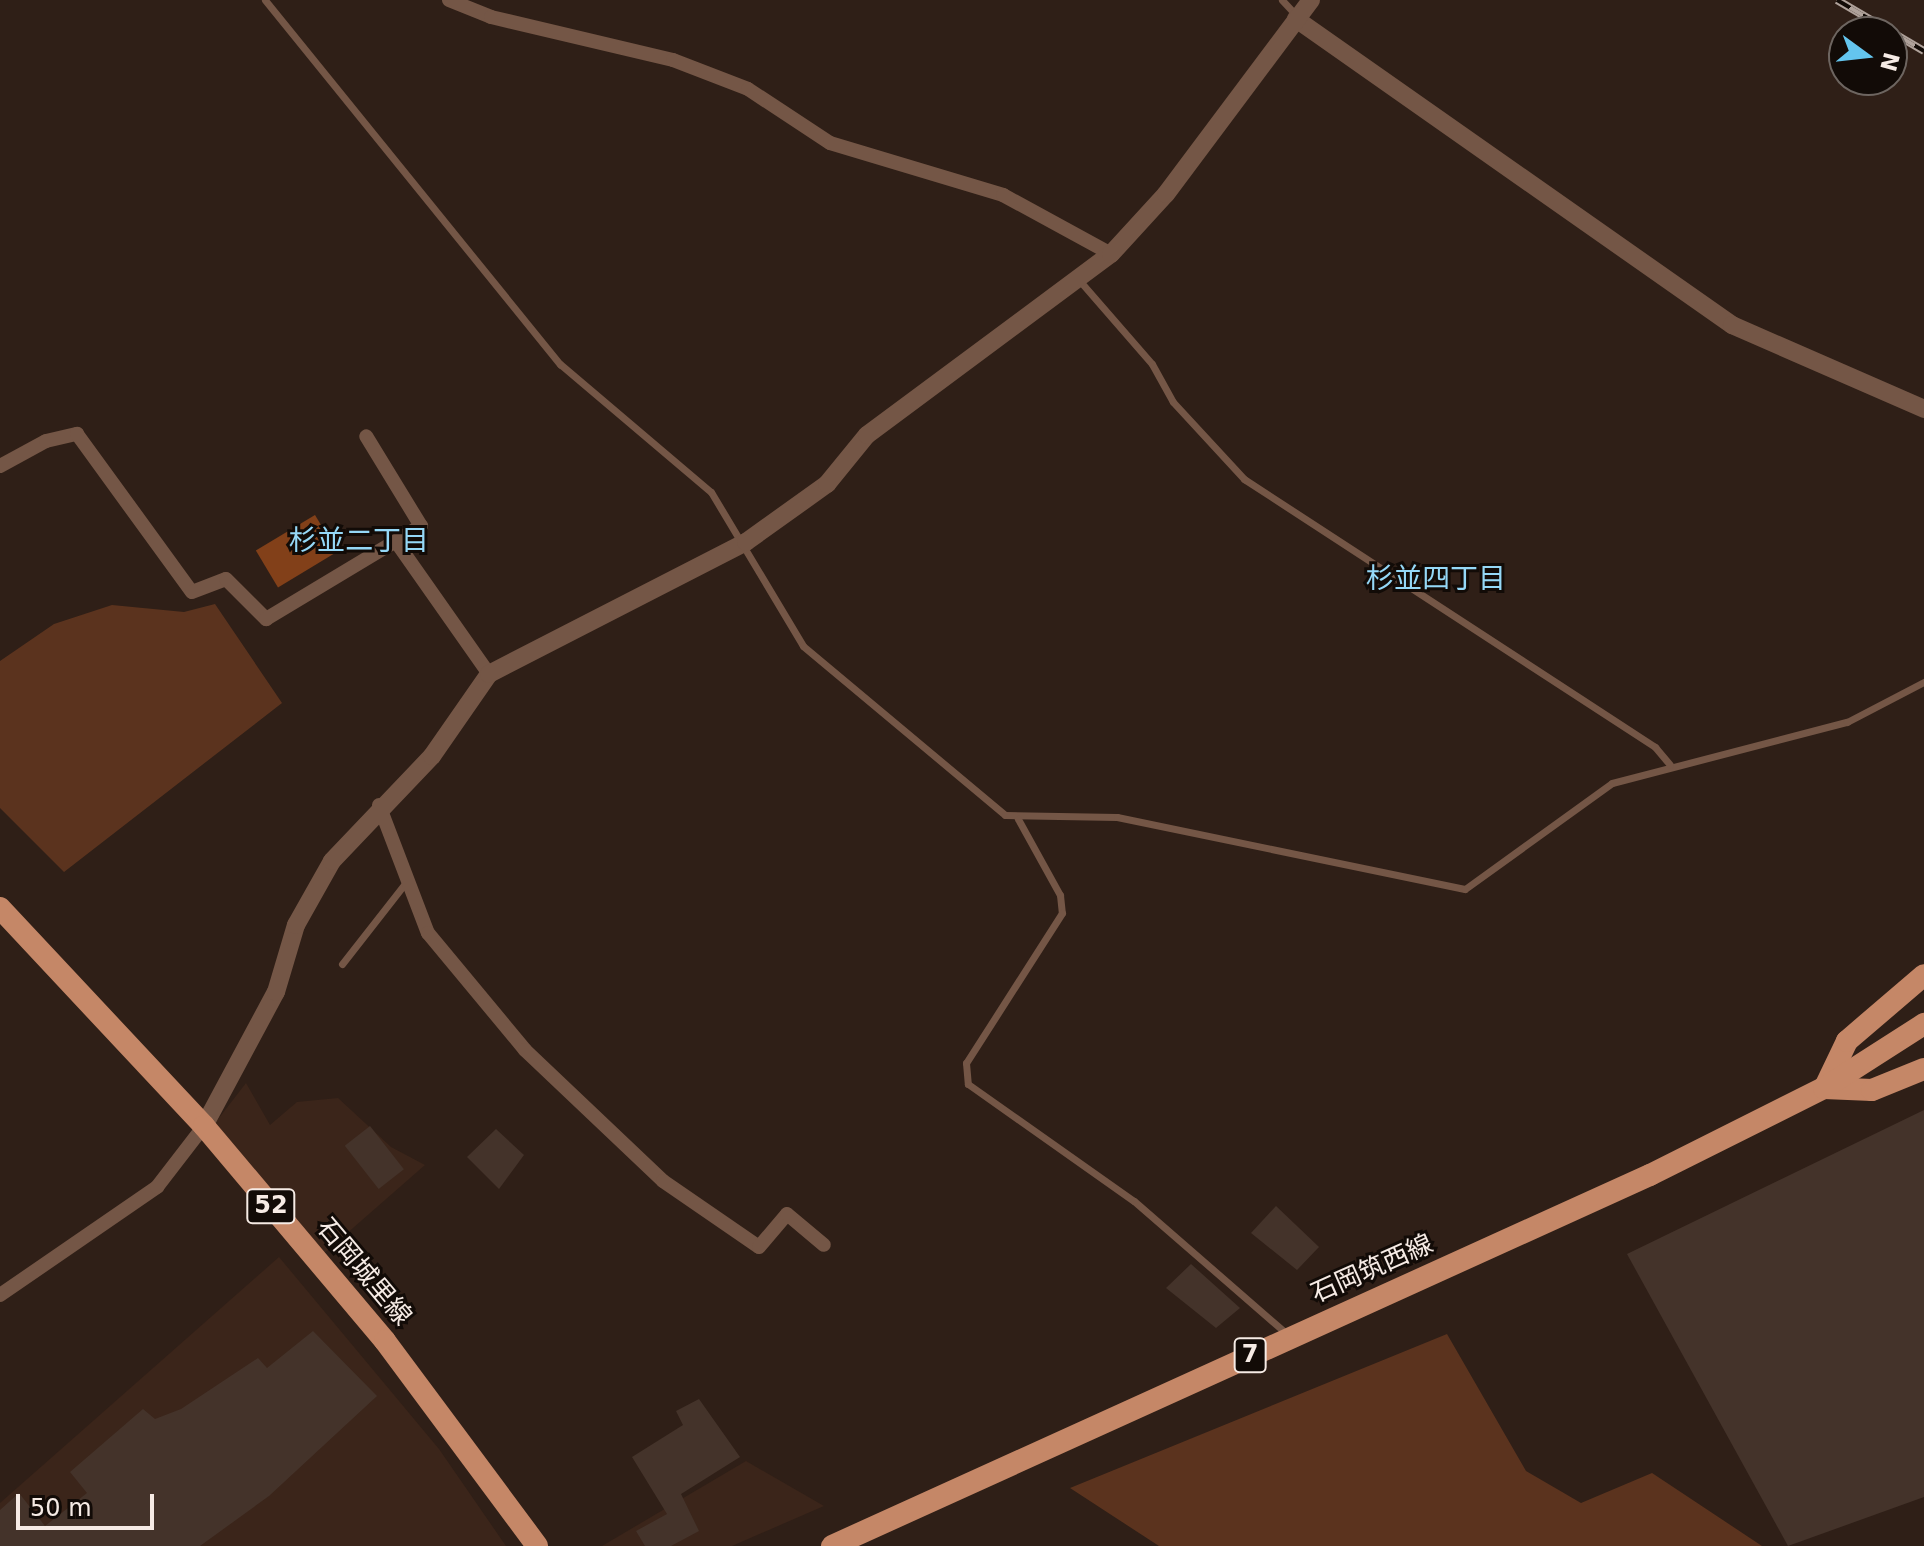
<!DOCTYPE html>
<html>
<head>
<meta charset="utf-8">
<style>
	body { margin:0 }
	#map { position:relative; width:1924px; height:1546px; overflow:hidden; background:#2f1f17; font-family:"DejaVu Sans","Noto Sans JP",sans-serif }
	div>[style] { position:absolute }
	.built>* { inset:0; background:#3b251a }
	.green>* { inset:0; background:#5b331e }
	.water>* { inset:0; background:#824019; transform-origin:0 0 }
	.building>* { inset:0; background:#44332a; transform-origin:0 0 }
	.service>* { height:7px; margin:-3.5px; padding:0 3.5px; transform-origin:3.5px; border-radius:3.5px; background:#745646 }
	.minor>* { height:14px; margin:-7px; padding:0 7px; transform-origin:7px; border-radius:7px; background:#745646 }
	.tertiary>* { height:18px; margin:-9px; padding:0 9px; transform-origin:9px; border-radius:9px; background:#745646 }
	.primary>* { height:22px; margin:-11px; padding:0 11px; transform-origin:11px; border-radius:11px; background:#c58767 }
	.rail>* { height:8px; margin-top:-4px; transform-origin:0; background:repeating-linear-gradient(90deg,#120b07 0 15px,#afa29b 0 30px); box-sizing:border-box; border-block:2px solid #afa29b }
	span { translate:-50% -50%; white-space:nowrap; text-align:center; line-height:1.15; -webkit-text-stroke:6px #120b07; paint-order:stroke }
	.shield-label span { padding:2px 6px; background:#120b07; border:2px solid; border-radius:6px; -webkit-text-stroke-width:0 }
	.shield-label { font-size:24px; color:#f6ebe5; font-weight:700 }
	.street-label { font-size:26px; color:#f6ebe5 }
	.neighbourhood-label { font-size:28px; color:#95d8f7 }
	.north { position:absolute; left:1828px; top:16px; width:80px; height:80px; box-sizing:border-box; background:#120b07; border:2px solid #6d6560; border-radius:50%; rotate:105deg; font-size:22px; font-weight:700; line-height:32px; text-align:center; color:#f6ebe5 }
	.north::after { content:''; display:block; margin:auto; width:28px; height:36px; background:#64c5ee; clip-path:polygon(50% 0,100% 100%,50% 72%,0 100%) }
	.scale { position:absolute; left:16px; top:1494px; width:138px; height:36px; box-sizing:border-box; border:4px solid #f6ebe5; border-top:0; padding-left:10px; font-size:24px; line-height:28px; white-space:nowrap; color:#f6ebe5; -webkit-text-stroke:6px #120b07; paint-order:stroke }
</style>
</head>
<body>
<div id="map">
	<div class="built">
		<div style="clip-path:polygon(246px 1083px,270px 1125px,297px 1102px,338px 1098px,391px 1147px,425px 1165px,321px 1256px,212px 1127px)"></div>
		<div style="clip-path:polygon(279px 1257px,439px 1449px,506px 1546px,0 1546px,0 1503px)"></div>
		<div style="clip-path:polygon(746px 1461px,824px 1506px,732px 1546px,602px 1546px)"></div>
	</div>
	<div class="green">
		<div style="clip-path:polygon(215px 604px,282px 703px,64px 872px,0 808px,0 661px,54px 624px,112px 605px,184px 612px)"></div>
		<div style="clip-path:polygon(1447px 1334px,1526px 1471px,1581px 1503px,1652px 1473px,1762px 1546px,1159px 1546px,1070px 1488px)"></div>
	</div>
	<div class="water">
		<div style="left:315px;top:515px;width:43px;height:69px;rotate:59deg"></div>
	</div>
	<div class="building">
		<div style="clip-path:polygon(1924px 1110px,1924px 1497px,1788px 1546px,1627px 1254px)"></div>
		<div style="left:370px;top:1126px;width:55px;height:32px;rotate:52deg"></div>
		<div style="clip-path:polygon(496px 1129px,524px 1155px,499px 1189px,467px 1157px)"></div>
		<div style="clip-path:polygon(1276px 1206px,1319px 1247px,1297px 1270px,1251px 1233px)"></div>
		<div style="clip-path:polygon(1191px 1264px,1240px 1308px,1216px 1328px,1166px 1288px)"></div>
		<div style="clip-path:polygon(313px 1331px,377px 1396px,269px 1496px,200px 1546px,0 1546px,0 1510px,19px 1493px,45px 1526px,87px 1493px,70px 1472px,143px 1409px,155px 1419px,181px 1409px,258px 1358px,267px 1368px)"></div>
		<div style="clip-path:polygon(699px 1399px,740px 1457px,681px 1494px,699px 1531px,671px 1546px,645px 1546px,636px 1531px,667px 1514px,632px 1457px,683px 1425px,676px 1411px)"></div>
	</div>
	<div class="service">
		<div style="left:265px;top:0;width:469px;rotate:51deg"></div>
		<div style="left:560px;top:364px;width:198px;rotate:40.3deg"></div>
		<div style="left:711px;top:492px;width:179px;rotate:59.1deg"></div>
		<div style="left:803px;top:646px;width:263px;rotate:39.9deg"></div>
		<div style="left:1005px;top:815px;width:112px;rotate:1deg"></div>
		<div style="left:1117px;top:817px;width:355px;rotate:11.7deg"></div>
		<div style="left:1465px;top:889px;width:181px;rotate:-35.8deg"></div>
		<div style="left:1612px;top:783px;width:243px;rotate:-14.6deg"></div>
		<div style="left:1847px;top:722px;width:87px;rotate:-27.5deg"></div>
		<div style="left:1282px;top:0;width:22px;rotate:47deg"></div>
		<div style="left:1079px;top:280px;width:111px;rotate:49deg"></div>
		<div style="left:1152px;top:364px;width:43px;rotate:61.1deg"></div>
		<div style="left:1173px;top:402px;width:105px;rotate:47.3deg"></div>
		<div style="left:1244px;top:479px;width:491px;rotate:33.1deg"></div>
		<div style="left:1655px;top:747px;width:23px;rotate:50deg"></div>
		<div style="left:1018px;top:819px;width:87px;rotate:61.1deg"></div>
		<div style="left:1060px;top:895px;width:18px;rotate:84deg"></div>
		<div style="left:1062px;top:913px;width:178px;rotate:122.6deg"></div>
		<div style="left:966px;top:1063px;width:21px;rotate:85deg"></div>
		<div style="left:968px;top:1084px;width:203px;rotate:35.2deg"></div>
		<div style="left:1134px;top:1201px;width:203px;rotate:41deg"></div>
		<div style="left:342px;top:964px;width:104px;rotate:-52deg"></div>
	</div>
	<div class="minor">
		<div style="left:449px;top:0;width:45px;rotate:22deg"></div>
		<div style="left:491px;top:17px;width:187px;rotate:13.3deg"></div>
		<div style="left:673px;top:60px;width:80px;rotate:21.1deg"></div>
		<div style="left:748px;top:89px;width:98px;rotate:33.4deg"></div>
		<div style="left:830px;top:143px;width:181px;rotate:16.7deg"></div>
		<div style="left:1003px;top:195px;width:123px;rotate:28.6deg"></div>
		<div style="left:0;top:466px;width:52px;rotate:-28.5deg"></div>
		<div style="left:46px;top:441px;width:32px;rotate:-13deg"></div>
		<div style="left:77px;top:434px;width:195px;rotate:54deg"></div>
		<div style="left:192px;top:592px;width:36px;rotate:-21deg"></div>
		<div style="left:226px;top:579px;width:57px;rotate:45deg"></div>
		<div style="left:266px;top:619px;width:181px;rotate:-31deg"></div>
		<div style="left:421px;top:526px;width:105px;rotate:-121.4deg"></div>
		<div style="left:397px;top:543px;width:160px;rotate:54.9deg"></div>
		<div style="left:379px;top:805px;width:137px;rotate:69.1deg"></div>
		<div style="left:428px;top:933px;width:152px;rotate:50.3deg"></div>
		<div style="left:525px;top:1050px;width:190px;rotate:43.5deg"></div>
		<div style="left:663px;top:1181px;width:116px;rotate:34.5deg"></div>
		<div style="left:759px;top:1247px;width:43px;rotate:-49.7deg"></div>
		<div style="left:787px;top:1214px;width:48px;rotate:40deg"></div>
		<div style="left:0;top:1295px;width:191px;rotate:-34.5deg"></div>
		<div style="left:157px;top:1187px;width:77px;rotate:-52.4deg"></div>
	</div>
	<div class="tertiary">
		<div style="left:1296px;top:19px;width:533px;rotate:35.06deg"></div>
		<div style="left:1732px;top:325px;width:210px;rotate:23.6deg"></div>
		<div style="left:204px;top:1126px;width:152px;rotate:-61.8deg"></div>
		<div style="left:276px;top:992px;width:70px;rotate:-73.4deg"></div>
		<div style="left:296px;top:925px;width:73px;rotate:-60.6deg"></div>
		<div style="left:332px;top:861px;width:145px;rotate:-46.4deg"></div>
		<div style="left:432px;top:756px;width:100px;rotate:-55.2deg"></div>
		<div style="left:489px;top:674px;width:289px;rotate:-27.2deg"></div>
		<div style="left:746px;top:542px;width:100px;rotate:-35.6deg"></div>
		<div style="left:827px;top:484px;width:63px;rotate:-50.8deg"></div>
		<div style="left:867px;top:435px;width:304px;rotate:-36.6deg"></div>
		<div style="left:1111px;top:254px;width:81px;rotate:-47.5deg"></div>
		<div style="left:1166px;top:194px;width:242px;rotate:-53.2deg"></div>
	</div>
	<div class="primary">
		<div style="left:0;top:908px;width:299px;rotate:46.9deg"></div>
		<div style="left:204px;top:1126px;width:281px;rotate:49.9deg"></div>
		<div style="left:385px;top:1341px;width:255px;rotate:53.4deg"></div>
		<div style="left:1825px;top:1087px;width:51px;rotate:-64.4deg"></div>
		<div style="left:1847px;top:1041px;width:101px;rotate:-40.6deg"></div>
		<div style="left:1824px;top:1088px;width:48px;rotate:2.4deg"></div>
		<div style="left:1872px;top:1090px;width:56px;rotate:-22deg"></div>
		<div style="left:832px;top:1546px;width:898px;rotate:-24.4deg"></div>
		<div style="left:1650px;top:1175px;width:195px;rotate:-26.6deg"></div>
		<div style="left:1824px;top:1088px;width:119px;rotate:-32.6deg"></div>
	</div>
	<div class="rail">
		<div style="left:1837px;top:0;width:101px;rotate:30.4deg"></div>
	</div>
	<div class="shield-label">
		<span style="left:271px;top:1206px">52</span>
		<span style="left:1250px;top:1355px">7</span>
	</div>
	<div class="street-label">
		<span style="left:1372px;top:1269px;rotate:-24deg">石岡筑西線</span>
		<span style="left:364px;top:1272px;rotate:50deg">石岡城里線</span>
	</div>
	<div class="neighbourhood-label">
		<span style="left:359px;top:541px">杉並二丁目</span>
		<span style="left:1436px;top:579px">杉並四丁目</span>
	</div>
	<div class="north">N</div>
	<div class="scale">50 m</div>
</div>
</body>
</html>
